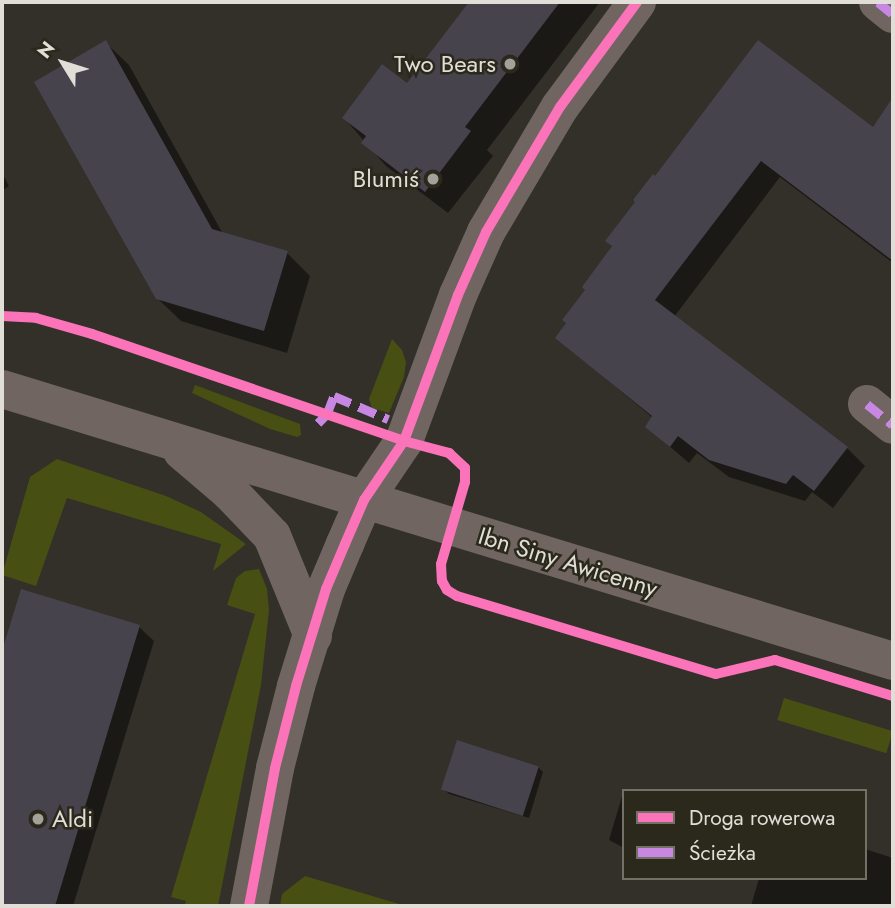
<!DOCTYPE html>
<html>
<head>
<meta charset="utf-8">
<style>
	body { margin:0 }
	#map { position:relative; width:895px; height:908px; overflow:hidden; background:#323028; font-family:Jost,sans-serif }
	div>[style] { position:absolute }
	.green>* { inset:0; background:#474f13; transform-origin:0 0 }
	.shadow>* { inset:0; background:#0007 }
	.building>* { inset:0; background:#47434d; transform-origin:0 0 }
	.minor>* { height:38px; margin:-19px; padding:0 19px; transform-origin:19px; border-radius:19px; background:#706561 }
	.quiet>* { height:9px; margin-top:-4.5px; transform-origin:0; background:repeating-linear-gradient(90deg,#c787e3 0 18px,transparent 0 27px) }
	.cycleway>* { height:10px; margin:-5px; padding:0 5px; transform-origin:5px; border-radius:5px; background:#fb73b8 }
	.dots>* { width:19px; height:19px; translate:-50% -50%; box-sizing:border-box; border:4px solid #2b281c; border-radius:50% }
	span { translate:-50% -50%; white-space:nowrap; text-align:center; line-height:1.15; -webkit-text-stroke:5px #2b281c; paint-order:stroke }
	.poi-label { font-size:24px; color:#e0ded6 }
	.right { translate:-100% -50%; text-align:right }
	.left { translate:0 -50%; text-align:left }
	.street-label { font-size:24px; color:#e0ded6 }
	.frame { position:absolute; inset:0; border:4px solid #e0ded6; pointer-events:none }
	.legend { position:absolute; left:622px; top:789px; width:245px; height:91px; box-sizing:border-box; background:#2b281c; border:2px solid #737166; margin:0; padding:9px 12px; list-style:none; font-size:21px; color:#e0ded6 }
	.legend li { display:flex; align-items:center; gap:14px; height:35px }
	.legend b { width:35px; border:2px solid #737166 }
	.north { position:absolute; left:28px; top:28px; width:70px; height:70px; -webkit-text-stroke:5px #2b281c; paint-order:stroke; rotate:308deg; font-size:19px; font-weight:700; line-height:28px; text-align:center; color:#e0ded6 }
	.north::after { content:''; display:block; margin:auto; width:24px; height:32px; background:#e0ded6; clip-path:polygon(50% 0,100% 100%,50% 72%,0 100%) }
</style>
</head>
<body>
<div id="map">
	<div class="green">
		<div style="clip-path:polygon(392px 339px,402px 350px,406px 362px,404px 377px,389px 413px,372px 408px,369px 399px)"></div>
		<div style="clip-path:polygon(195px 385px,300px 424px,301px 435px,297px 437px,270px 429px,192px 393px)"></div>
		<div style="clip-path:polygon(57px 459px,166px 496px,201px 512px,246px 544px,213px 571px,221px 544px,67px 498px,36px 586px,2px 575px,30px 477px)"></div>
		<div style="clip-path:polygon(259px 569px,267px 589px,269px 610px,261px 685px,218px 906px,184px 906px,186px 901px,171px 897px,255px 614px,227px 605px,236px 578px,245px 571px)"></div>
		<div style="left:784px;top:698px;width:114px;height:23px;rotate:17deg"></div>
		<div style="clip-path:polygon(305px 876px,406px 906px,280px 906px,282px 894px)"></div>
	</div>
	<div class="shadow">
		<div style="clip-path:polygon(471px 2px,600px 2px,487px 150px,493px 156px,448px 213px,386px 166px,344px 118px,407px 86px)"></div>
		<div style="clip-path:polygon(106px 43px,129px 65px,223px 234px,287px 253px,310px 276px,287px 353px,181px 321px,157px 298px)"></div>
		<div style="clip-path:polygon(880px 119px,893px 129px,893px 263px,780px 177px,674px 317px,847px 448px,865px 466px,833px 508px,812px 492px,805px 501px,729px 477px,697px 453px,689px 463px,647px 427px,653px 418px,557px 338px,653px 177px,873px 129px)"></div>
		<div style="clip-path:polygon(2px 173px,9px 186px,2px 191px)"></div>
		<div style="clip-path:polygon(22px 591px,139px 627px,154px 641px,73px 906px,2px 906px,2px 657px)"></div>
		<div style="clip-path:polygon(538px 767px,543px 772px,529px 818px,449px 794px,444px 789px)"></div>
		<div style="clip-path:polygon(623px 793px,624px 794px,624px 848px,609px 840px)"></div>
		<div style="clip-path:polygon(865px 849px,893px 858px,893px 906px,751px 906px,759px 878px,865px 878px)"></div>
	</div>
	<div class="building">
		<div style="clip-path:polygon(469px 2px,560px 2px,465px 127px,471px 131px,425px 192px,361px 143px,366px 136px,342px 118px,382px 64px,407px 83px)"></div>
		<div style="clip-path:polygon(106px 40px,212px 229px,288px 251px,264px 331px,156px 299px,34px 82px)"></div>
		<div style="clip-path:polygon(758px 40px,873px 127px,893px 97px,893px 261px,761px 161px,655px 300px,848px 447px,814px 491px,793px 475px,786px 484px,709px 460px,678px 436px,670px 447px,645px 427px,652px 416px,555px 338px,566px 323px,562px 320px,585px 290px,582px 287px,612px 246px,605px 241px,635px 202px,633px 200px,653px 174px,655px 176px)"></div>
		<div style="clip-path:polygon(21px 589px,140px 625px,55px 906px,2px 906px,2px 651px)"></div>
		<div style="left:457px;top:740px;width:86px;height:52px;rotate:18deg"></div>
	</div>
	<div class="minor">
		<div style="left:878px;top:2px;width:19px;rotate:39deg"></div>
		<div style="left:2px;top:389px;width:932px;rotate:16.98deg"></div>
		<div style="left:867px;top:404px;width:33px;rotate:39deg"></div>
		<div style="left:182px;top:451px;width:62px;rotate:40.4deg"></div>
		<div style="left:229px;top:491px;width:62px;rotate:46.3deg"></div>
		<div style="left:272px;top:536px;width:108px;rotate:67.7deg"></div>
		<div style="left:249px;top:906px;width:140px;rotate:-79.3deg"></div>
		<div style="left:275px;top:768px;width:85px;rotate:-75.6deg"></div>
		<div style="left:296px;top:686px;width:102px;rotate:-72.8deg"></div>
		<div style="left:326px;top:589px;width:49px;rotate:-67.1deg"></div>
		<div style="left:345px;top:544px;width:48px;rotate:-66.6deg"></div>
		<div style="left:364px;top:500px;width:71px;rotate:-55.9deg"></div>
		<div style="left:404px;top:441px;width:156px;rotate:-69.7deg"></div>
		<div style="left:458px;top:295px;width:69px;rotate:-66deg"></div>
		<div style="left:486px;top:232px;width:145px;rotate:-59.4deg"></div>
		<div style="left:560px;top:107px;width:130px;rotate:-53.7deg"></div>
	</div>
	<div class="quiet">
		<div style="left:878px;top:2px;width:19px;rotate:39deg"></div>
		<div style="left:867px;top:404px;width:33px;rotate:39deg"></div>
		<div style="left:318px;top:423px;width:13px;rotate:-45deg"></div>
		<div style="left:327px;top:414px;width:19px;rotate:-69deg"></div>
		<div style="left:334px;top:396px;width:59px;rotate:23.1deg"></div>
	</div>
	<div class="cycleway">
		<div style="left:2px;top:316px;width:34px;rotate:3deg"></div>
		<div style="left:36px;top:318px;width:58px;rotate:15.9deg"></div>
		<div style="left:92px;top:334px;width:330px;rotate:18.9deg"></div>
		<div style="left:404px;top:441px;width:47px;rotate:14.9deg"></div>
		<div style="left:449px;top:453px;width:22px;rotate:43deg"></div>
		<div style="left:465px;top:468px;width:14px;rotate:90deg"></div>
		<div style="left:465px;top:482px;width:85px;rotate:106.3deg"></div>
		<div style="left:441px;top:564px;width:17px;rotate:87deg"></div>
		<div style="left:442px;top:581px;width:10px;rotate:61deg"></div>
		<div style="left:447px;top:590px;width:12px;rotate:31deg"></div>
		<div style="left:457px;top:596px;width:270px;rotate:16.8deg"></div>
		<div style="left:716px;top:674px;width:61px;rotate:-13.3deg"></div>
		<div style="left:775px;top:660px;width:123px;rotate:17deg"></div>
		<div style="left:249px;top:906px;width:140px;rotate:-79.3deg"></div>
		<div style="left:275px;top:768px;width:85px;rotate:-75.6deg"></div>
		<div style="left:296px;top:686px;width:102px;rotate:-72.8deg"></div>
		<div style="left:326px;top:589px;width:49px;rotate:-67.1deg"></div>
		<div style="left:345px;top:544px;width:48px;rotate:-66.6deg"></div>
		<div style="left:364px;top:500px;width:71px;rotate:-55.9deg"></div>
		<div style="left:404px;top:441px;width:156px;rotate:-69.7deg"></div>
		<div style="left:458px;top:295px;width:69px;rotate:-66deg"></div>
		<div style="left:486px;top:232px;width:145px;rotate:-59.4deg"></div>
		<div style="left:560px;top:107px;width:130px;rotate:-53.7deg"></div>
	</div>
	<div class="dots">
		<div style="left:510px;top:64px;background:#a3a199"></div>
		<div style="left:433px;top:179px;background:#a3a199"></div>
		<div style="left:38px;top:819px;background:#a3a199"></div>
	</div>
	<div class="poi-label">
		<span class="right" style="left:496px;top:64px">Two Bears</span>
		<span class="right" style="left:419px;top:179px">Blumiś</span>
		<span class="left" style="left:52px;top:819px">Aldi</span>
	</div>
	<div class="street-label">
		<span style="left:568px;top:562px;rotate:17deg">Ibn Siny Awicenny</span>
	</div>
	<div class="frame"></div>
	<ul class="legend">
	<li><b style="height:9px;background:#fb73b8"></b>Droga rowerowa</li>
	<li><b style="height:9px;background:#c787e3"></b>Ścieżka</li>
	</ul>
	<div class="north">N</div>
</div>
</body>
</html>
